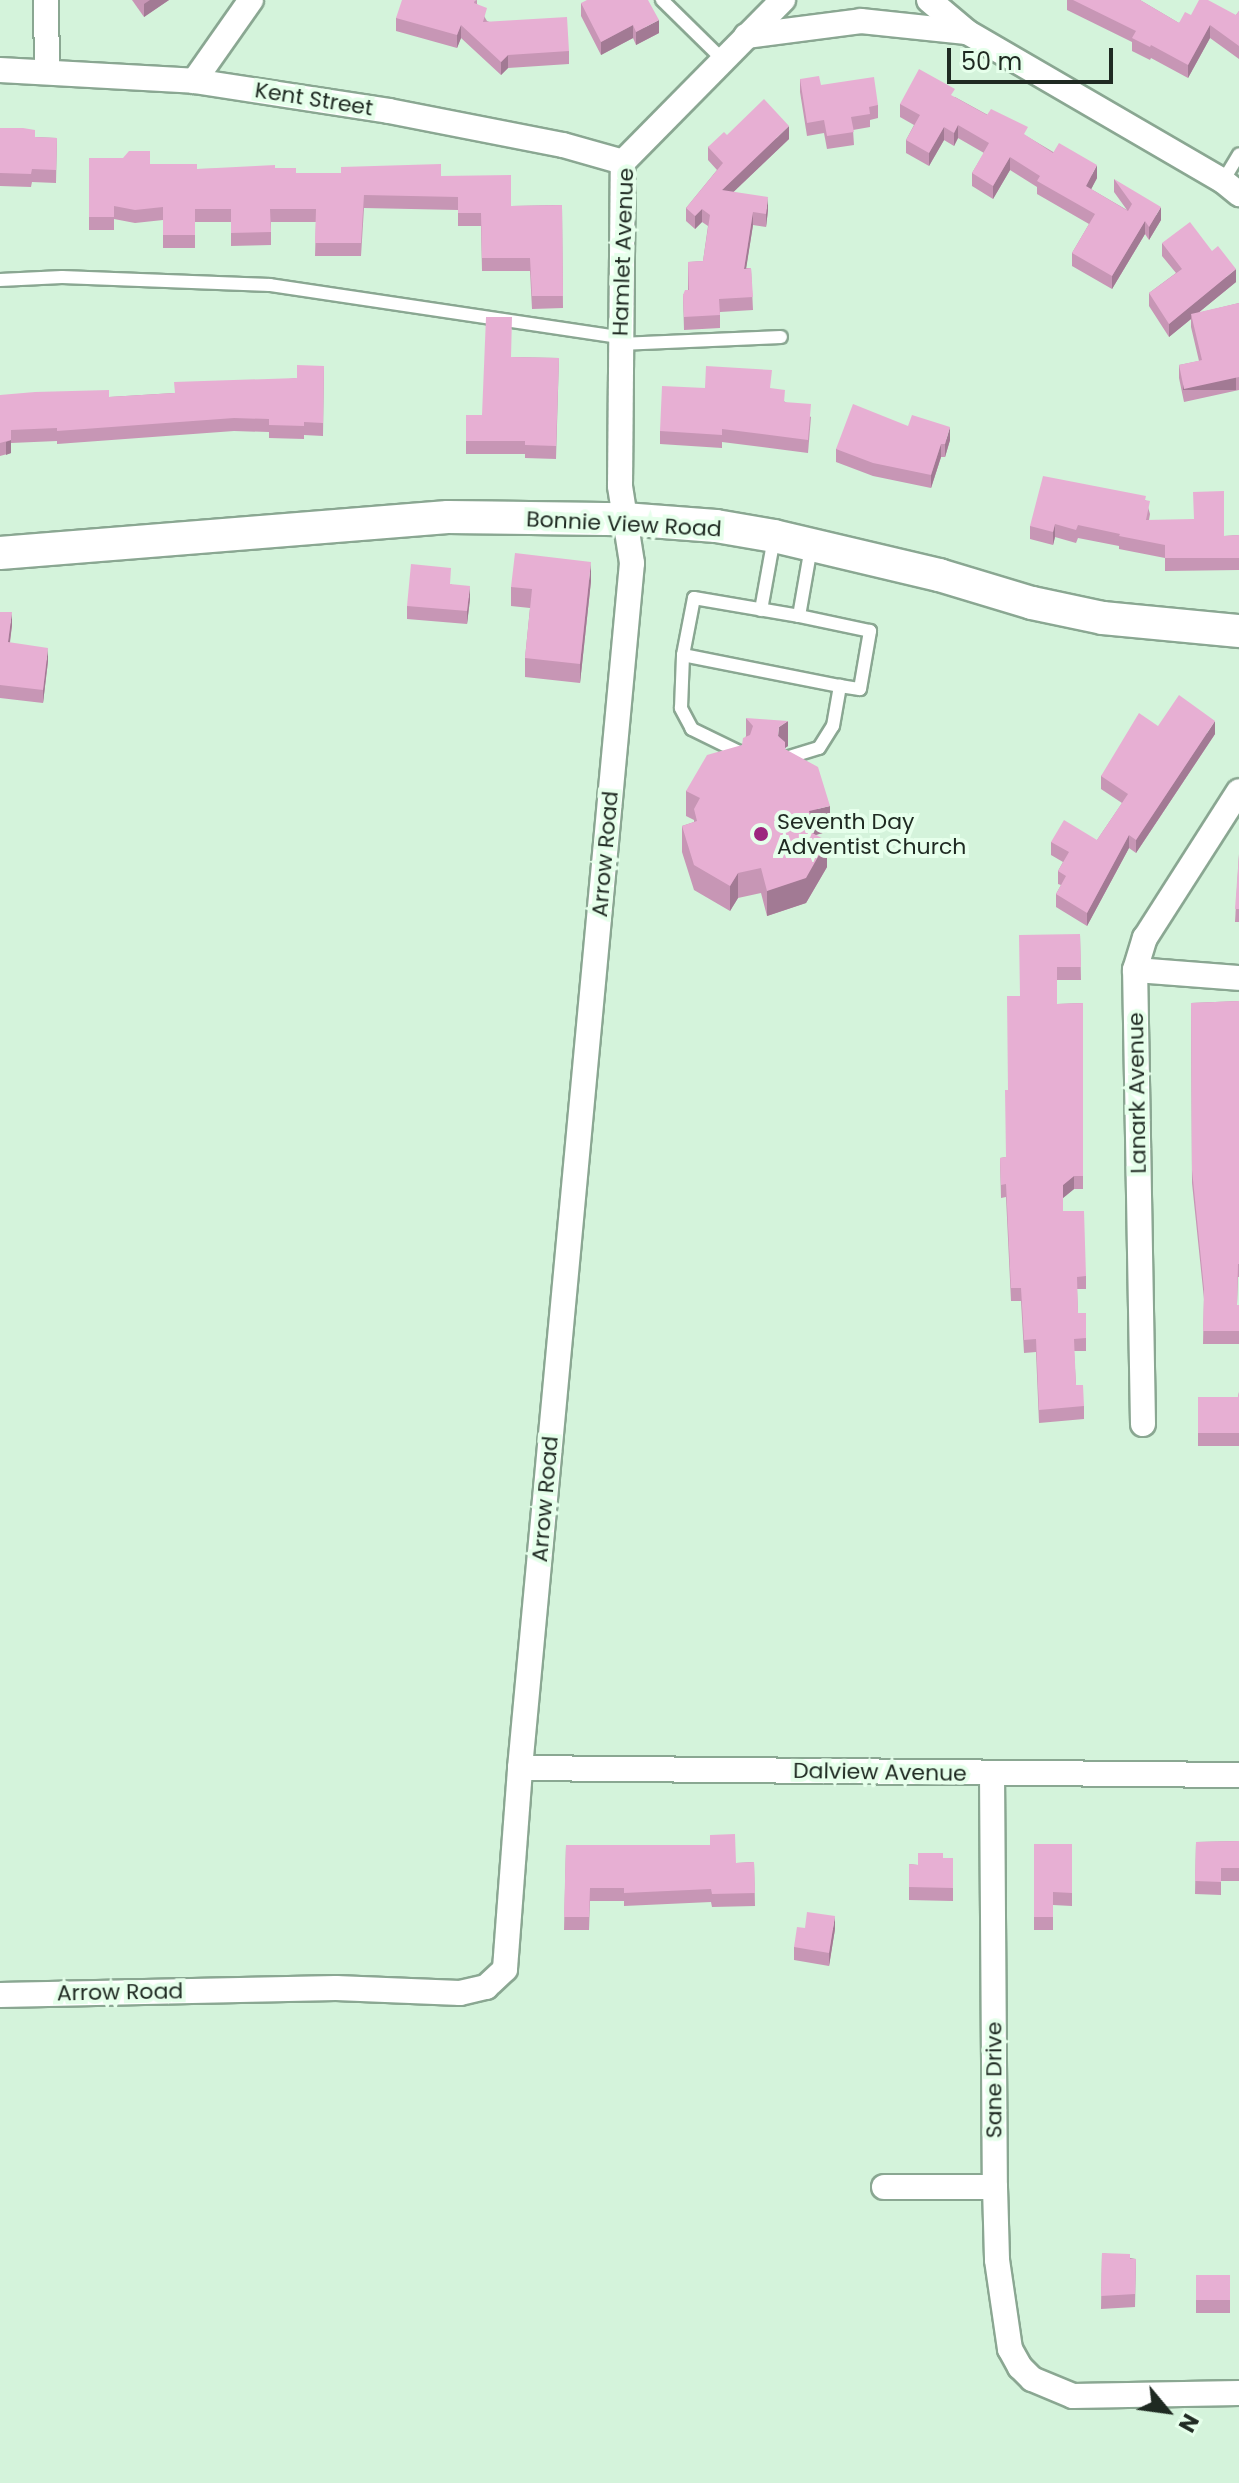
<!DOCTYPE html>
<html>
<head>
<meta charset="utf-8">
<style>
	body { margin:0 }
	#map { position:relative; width:1239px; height:2483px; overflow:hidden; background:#d4f3db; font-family:Poppins,sans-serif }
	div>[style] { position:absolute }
	.roads { filter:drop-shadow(2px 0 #8aa792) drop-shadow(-2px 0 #8aa792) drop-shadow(0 2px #8aa792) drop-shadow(0 -2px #8aa792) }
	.service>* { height:12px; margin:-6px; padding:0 6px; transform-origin:6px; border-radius:6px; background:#fff }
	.minor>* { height:24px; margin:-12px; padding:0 12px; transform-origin:12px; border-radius:12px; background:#fff }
	.tertiary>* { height:32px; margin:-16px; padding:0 16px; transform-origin:16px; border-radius:16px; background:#fff }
	.wall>* { inset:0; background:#c796b5; transform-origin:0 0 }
	.shaded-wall>* { inset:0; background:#a27a94; transform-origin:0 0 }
	.building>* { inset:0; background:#e7afd3; transform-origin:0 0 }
	.dots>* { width:22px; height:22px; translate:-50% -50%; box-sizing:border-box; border:4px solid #e6ffeb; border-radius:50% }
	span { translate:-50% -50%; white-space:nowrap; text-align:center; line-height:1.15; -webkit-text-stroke:8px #e6ffeb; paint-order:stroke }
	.street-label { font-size:22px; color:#1f2a22 }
	.poi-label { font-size:22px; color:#1f2a22 }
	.left { translate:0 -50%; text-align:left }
	.north { position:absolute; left:1127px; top:2371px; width:80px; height:80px; -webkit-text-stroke:6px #e6ffeb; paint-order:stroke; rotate:119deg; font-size:22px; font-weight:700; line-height:32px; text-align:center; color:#1f2a22 }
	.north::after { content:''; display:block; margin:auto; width:28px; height:36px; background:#1f2a22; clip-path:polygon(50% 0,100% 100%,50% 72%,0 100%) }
	.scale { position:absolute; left:947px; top:48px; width:166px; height:36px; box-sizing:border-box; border:4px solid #1f2a22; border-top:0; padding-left:10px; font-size:24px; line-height:28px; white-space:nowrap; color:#1f2a22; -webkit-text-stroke:6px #e6ffeb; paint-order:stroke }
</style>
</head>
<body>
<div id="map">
	<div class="roads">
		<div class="service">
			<div style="left:662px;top:0;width:84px;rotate:44.5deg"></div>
			<div style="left:1223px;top:181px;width:31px;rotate:-59deg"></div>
			<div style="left:0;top:280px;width:62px;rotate:-2.8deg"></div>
			<div style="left:62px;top:277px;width:208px;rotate:2.2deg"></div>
			<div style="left:270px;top:285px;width:352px;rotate:8.5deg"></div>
			<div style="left:620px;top:344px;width:161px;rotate:-2.5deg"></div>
			<div style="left:761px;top:610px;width:73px;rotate:-79.8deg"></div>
			<div style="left:683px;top:655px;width:160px;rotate:11.2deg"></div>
			<div style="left:741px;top:753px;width:55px;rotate:-153.9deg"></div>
			<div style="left:692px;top:729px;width:24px;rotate:-118deg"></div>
			<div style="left:681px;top:708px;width:53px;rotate:-87.8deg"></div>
			<div style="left:683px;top:655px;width:58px;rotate:-79.1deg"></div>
			<div style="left:694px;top:598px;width:107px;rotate:9.7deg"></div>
			<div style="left:786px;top:758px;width:34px;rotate:-17deg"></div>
			<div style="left:819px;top:748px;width:26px;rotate:-58deg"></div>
			<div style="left:833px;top:726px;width:41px;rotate:-80.1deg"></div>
			<div style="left:840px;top:686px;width:20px;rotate:9deg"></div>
			<div style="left:860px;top:689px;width:59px;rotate:-80.2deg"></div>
			<div style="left:870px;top:631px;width:73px;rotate:-168.1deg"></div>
			<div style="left:799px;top:616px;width:70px;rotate:-80.1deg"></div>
		</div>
		<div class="minor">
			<div style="left:46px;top:0;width:72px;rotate:89.2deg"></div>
			<div style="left:929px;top:0;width:50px;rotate:40.1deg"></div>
			<div style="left:967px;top:32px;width:296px;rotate:30.2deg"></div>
			<div style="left:1223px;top:181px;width:21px;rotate:39deg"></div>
			<div style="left:746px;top:36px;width:116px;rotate:-7.4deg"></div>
			<div style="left:861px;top:21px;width:106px;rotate:6deg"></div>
			<div style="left:0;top:70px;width:194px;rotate:3.2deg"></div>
			<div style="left:194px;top:81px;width:197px;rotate:8.7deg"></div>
			<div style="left:389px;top:111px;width:177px;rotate:11.1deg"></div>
			<div style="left:563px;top:145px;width:62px;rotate:15.8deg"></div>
			<div style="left:194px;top:81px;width:99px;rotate:-54.9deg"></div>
			<div style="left:1135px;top:970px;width:104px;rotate:4.4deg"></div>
			<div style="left:1143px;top:1424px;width:454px;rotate:-91deg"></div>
			<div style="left:1135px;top:970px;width:34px;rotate:-73deg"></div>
			<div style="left:1145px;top:938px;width:174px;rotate:-57.4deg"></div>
			<div style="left:520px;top:1768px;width:719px;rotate:0.56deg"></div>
			<div style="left:992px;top:1773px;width:414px;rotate:89.6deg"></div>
			<div style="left:995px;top:2187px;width:73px;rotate:88.4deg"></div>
			<div style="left:997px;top:2260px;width:90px;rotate:81.7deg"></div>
			<div style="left:1010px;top:2349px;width:21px;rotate:61deg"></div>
			<div style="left:1020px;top:2367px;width:17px;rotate:45deg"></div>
			<div style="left:1032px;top:2379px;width:44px;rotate:22.5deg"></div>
			<div style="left:1073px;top:2396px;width:166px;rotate:-1deg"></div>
			<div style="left:0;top:1995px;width:336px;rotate:-1.2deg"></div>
			<div style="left:336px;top:1988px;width:124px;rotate:2.3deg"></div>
			<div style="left:460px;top:1993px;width:27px;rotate:-13deg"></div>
			<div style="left:486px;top:1987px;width:26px;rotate:-43deg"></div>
			<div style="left:505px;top:1969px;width:202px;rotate:-85.7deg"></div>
			<div style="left:520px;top:1768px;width:1210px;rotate:-84.69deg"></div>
			<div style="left:632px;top:563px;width:78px;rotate:-98.9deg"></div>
			<div style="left:620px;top:486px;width:324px;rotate:-89.5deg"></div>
			<div style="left:623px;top:162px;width:228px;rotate:-45.4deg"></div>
			<div style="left:884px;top:2187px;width:111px"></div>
		</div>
		<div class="tertiary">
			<div style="left:0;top:553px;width:449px;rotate:-4.6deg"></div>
			<div style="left:448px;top:517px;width:176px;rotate:0.7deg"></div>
			<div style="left:624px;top:519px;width:92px;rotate:4.4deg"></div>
			<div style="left:716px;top:526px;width:59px;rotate:9.8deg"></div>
			<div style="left:774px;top:536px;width:170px;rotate:13.3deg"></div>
			<div style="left:939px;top:575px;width:97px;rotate:16.8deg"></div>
			<div style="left:1032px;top:603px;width:73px;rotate:11.9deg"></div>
			<div style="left:1103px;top:618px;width:137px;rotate:5.5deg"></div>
		</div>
	</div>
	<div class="wall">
		<div style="clip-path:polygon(132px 0,169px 0,144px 17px)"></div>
		<div style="clip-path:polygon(477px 0,477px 4px,487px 21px,569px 51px,569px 64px,508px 68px,501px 75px,461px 38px,457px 48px,396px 31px,396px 18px)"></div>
		<div style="clip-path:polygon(1067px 0,1140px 0,1179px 23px,1191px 15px,1236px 15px,1239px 11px,1239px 59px,1210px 38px,1188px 78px,1151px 58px,1150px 60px,1132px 51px,1132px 42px,1067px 10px)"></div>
		<div style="clip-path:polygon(581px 3px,659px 33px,636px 45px,633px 38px,601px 55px,581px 16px)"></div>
		<div style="clip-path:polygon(800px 79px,821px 85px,878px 105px,878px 118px,870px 120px,870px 127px,853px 130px,854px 145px,827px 149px,824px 133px,807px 136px,800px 92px)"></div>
		<div style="clip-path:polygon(955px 97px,1028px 137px,1097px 178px,1091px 189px,1127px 210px,1114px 192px,1114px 179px,1161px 220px,1149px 240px,1145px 234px,1112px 289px,1072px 266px,1072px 253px,1089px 224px,1037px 194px,1037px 187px,1010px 170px,993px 199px,972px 186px,972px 173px,984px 153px,958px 138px,954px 146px,944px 140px,929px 166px,906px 153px,906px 140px,914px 125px,900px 117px,900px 104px)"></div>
		<div style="clip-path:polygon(0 128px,35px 137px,57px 138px,56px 183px,32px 182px,31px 187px,0 186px)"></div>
		<div style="clip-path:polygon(727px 135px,789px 139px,733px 192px,768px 210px,766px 227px,753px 225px,746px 268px,751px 268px,753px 310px,720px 312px,720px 328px,684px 330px,683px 295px,688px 290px,688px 262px,703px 261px,708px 226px,702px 222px,695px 229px,686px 221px,686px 208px,717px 170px,708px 160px,708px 147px)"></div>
		<div style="clip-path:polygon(89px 158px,197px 169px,275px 168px,296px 173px,441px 176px,511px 206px,562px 205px,563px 308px,532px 309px,530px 271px,482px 271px,481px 226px,458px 226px,458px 210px,364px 208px,361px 256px,315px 256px,316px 222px,271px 222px,271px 245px,231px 246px,231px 222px,195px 222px,195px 248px,163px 248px,163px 220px,135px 223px,114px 219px,114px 230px,89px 230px)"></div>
		<div style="clip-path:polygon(1162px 243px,1236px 282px,1198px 313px,1239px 303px,1239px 390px,1184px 402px,1179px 378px,1179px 365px,1199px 361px,1191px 327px,1191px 319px,1169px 337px,1149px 306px,1149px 293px,1176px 273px,1162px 256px)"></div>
		<div style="clip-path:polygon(511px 357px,559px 358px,556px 459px,525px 458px,525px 454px,466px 454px,466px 415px,482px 415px)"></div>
		<div style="clip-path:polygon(324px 366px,323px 436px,304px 435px,304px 439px,269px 438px,269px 432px,234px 431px,57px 444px,57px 441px,11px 443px,11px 453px,0 456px,0 395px,109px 397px,174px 393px,297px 378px)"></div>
		<div style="clip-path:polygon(771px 389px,785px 402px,811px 417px,808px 453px,722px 442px,722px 448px,660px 444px,660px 431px)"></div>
		<div style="clip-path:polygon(908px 426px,950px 440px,945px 457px,941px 457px,931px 488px,873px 476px,836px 462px,836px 449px)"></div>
		<div style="clip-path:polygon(1146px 500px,1150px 514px,1149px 520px,1224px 536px,1239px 535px,1239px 570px,1165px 571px,1165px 558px,1119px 549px,1119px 546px,1078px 538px,1076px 543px,1055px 537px,1053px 545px,1030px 539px,1030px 526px)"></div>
		<div style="clip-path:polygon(591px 581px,580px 683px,525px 677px,525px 658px,530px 608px,511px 606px,511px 587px)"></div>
		<div style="clip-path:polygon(451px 584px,470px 599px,467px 624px,407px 619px,407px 606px)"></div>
		<div style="clip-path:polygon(0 612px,12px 625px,10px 643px,48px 661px,43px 703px,0 698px)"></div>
		<div style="clip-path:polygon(746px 718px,788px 746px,785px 748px,830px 831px,815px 835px,827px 867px,806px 903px,767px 916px,761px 893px,738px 898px,730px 911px,694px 890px,682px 852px,682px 826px,694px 822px,694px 820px,686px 816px,686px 791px,742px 745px,746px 736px)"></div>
		<div style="clip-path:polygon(1158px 726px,1215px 734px,1136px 853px,1129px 848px,1087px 926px,1056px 907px,1056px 894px,1061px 885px,1058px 884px,1058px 871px,1063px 862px,1051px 855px,1051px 842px,1097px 840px,1122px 803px,1101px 789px,1101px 776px)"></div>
		<div style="clip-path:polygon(1239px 854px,1239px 922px,1235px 922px)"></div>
		<div style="clip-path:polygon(1080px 934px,1081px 980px,1057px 980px,1057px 1004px,1083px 1003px,1083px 1189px,1074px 1189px,1063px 1198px,1063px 1211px,1086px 1276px,1086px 1289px,1077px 1289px,1078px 1313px,1086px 1313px,1086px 1351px,1074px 1351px,1076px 1385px,1084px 1406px,1084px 1419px,1039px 1423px,1036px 1352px,1024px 1353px,1021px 1301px,1011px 1301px,1006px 1197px,1001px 1198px,1000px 1158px,1006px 1157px,1008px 1090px,1020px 996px)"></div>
		<div style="clip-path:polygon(1239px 1001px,1239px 1277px,1238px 1277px,1237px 1305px,1239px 1305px,1239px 1344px,1203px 1344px,1204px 1299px,1192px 1183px,1191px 1003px)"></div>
		<div style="clip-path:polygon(1239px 1392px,1239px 1446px,1198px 1446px,1198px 1397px,1238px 1397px)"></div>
		<div style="clip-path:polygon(1239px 1841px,1239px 1881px,1221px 1881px,1221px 1895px,1195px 1894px,1196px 1842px)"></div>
		<div style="clip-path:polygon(1034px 1844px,1072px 1844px,1072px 1906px,1053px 1905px,1053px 1930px,1034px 1930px)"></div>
		<div style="clip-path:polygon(566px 1845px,736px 1863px,754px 1862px,755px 1906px,712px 1907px,711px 1902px,624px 1906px,624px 1901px,590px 1901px,589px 1930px,564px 1930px)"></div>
		<div style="clip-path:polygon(953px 1858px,953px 1901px,909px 1900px,909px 1864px,918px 1865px)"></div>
		<div style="clip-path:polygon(835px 1929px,829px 1966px,794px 1960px,794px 1947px)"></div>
		<div style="clip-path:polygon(1102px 2253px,1136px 2259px,1135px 2307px,1101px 2309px)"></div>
		<div style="left:1230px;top:2275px;width:38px;height:34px;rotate:90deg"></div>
	</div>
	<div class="shaded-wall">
		<div style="clip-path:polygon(150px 0,169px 0,144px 17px,144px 4px)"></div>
		<div style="clip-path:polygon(659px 20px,659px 33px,636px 45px,636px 32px)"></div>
		<div style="clip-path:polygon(461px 25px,461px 38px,457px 48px,457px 35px)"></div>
		<div style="clip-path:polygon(633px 25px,633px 38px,601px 55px,601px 42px)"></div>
		<div style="clip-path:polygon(1210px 25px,1210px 38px,1188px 78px,1188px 65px)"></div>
		<div style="clip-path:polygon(508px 55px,508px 68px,501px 75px,501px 62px)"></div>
		<div style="clip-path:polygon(958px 125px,958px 138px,954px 146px,954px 133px)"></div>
		<div style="clip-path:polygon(789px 126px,789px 139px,722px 203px,722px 190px)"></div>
		<div style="clip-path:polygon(944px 127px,944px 140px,929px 166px,929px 153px)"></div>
		<div style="clip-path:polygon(1010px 157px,1010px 170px,993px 199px,993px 186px)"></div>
		<div style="clip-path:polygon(1097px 165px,1097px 178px,1086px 199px,1086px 186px)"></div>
		<div style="clip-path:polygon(768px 197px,768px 210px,766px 227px,766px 214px)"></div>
		<div style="clip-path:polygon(1161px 207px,1161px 220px,1149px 240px,1149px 227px)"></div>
		<div style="clip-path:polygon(702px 209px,702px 222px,695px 229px,695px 216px)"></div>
		<div style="clip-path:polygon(753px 212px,753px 225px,744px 282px,744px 269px)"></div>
		<div style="clip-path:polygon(1145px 221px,1145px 234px,1112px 289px,1112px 276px)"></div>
		<div style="clip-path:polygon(1236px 269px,1236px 282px,1192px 318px,1191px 314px,1191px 319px,1169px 337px,1169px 324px)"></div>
		<div style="left:1236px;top:377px;width:13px;height:53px;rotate:90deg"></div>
		<div style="clip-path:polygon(950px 427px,950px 440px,945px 457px,945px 444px)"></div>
		<div style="clip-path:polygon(11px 440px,11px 453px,6px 455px,6px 442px)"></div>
		<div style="clip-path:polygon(941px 444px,941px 457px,931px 488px,931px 475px)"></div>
		<div style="clip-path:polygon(1055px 524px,1055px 537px,1053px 545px,1053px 532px)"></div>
		<div style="clip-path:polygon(591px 562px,591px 581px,580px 683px,580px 664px)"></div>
		<div style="clip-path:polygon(470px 586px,470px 599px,467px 624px,467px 611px)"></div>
		<div style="clip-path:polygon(12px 612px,12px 625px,8px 655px,8px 642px)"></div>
		<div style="clip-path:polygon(48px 648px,48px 661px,43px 703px,43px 690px)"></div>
		<div style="clip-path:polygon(788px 721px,788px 746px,785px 748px,778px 736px,779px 727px)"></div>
		<div style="clip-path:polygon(1215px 721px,1215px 734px,1136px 853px,1136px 840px)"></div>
		<div style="clip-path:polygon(830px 806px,830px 831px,812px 836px,807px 830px,809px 811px)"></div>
		<div style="clip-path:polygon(1129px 835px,1129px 848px,1087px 926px,1087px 913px)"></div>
		<div style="clip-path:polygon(827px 841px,827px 867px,806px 903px,767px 916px,767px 891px)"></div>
		<div style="clip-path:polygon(738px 873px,738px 898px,730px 911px,730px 886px)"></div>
		<div style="clip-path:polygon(1074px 1176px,1074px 1189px,1063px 1198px,1063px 1185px)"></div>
		<div style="clip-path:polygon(835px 1916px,835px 1929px,829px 1966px,829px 1953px)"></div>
	</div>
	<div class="building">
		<div style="clip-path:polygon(402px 0,475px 0,474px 3px,487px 8px,483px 22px,567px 17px,569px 51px,508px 55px,501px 62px,461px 25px,457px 35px,396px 18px)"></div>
		<div style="clip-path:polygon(587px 0,648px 0,659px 20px,636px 32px,633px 25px,601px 42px,581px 3px)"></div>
		<div style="clip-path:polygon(1073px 0,1140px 0,1179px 23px,1185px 12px,1191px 15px,1199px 0,1208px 0,1236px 15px,1239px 11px,1239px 46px,1210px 25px,1188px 65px,1151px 45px,1150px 47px,1132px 38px,1136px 31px)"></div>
		<div style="clip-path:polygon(919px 69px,955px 89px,951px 95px,987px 115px,991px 109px,1028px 127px,1024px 134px,1053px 153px,1059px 143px,1097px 165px,1086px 186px,1128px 211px,1132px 204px,1114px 179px,1161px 207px,1149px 227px,1145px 221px,1112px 276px,1072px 253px,1095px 214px,1037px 181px,1040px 176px,1010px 157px,993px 186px,972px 173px,989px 143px,958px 125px,954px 133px,944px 127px,929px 153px,906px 140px,920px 115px,900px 104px)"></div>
		<div style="clip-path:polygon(819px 76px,821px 85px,874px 77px,878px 105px,869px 107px,870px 114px,851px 117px,854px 132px,827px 136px,824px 120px,807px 123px,800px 79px)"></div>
		<div style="clip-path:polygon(764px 99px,789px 126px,722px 190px,768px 197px,766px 214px,753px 212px,744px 269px,751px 268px,753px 297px,719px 299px,720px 315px,684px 317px,683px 295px,685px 290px,689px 290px,688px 262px,703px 261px,710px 215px,702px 209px,695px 216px,686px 208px,723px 163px,708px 147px,724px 132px,727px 135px)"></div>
		<div style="clip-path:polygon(0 128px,23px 128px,35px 130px,35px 137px,57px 138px,56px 170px,32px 169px,31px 174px,0 173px)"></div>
		<div style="clip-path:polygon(129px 151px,150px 151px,150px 164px,197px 164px,197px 169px,275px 165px,275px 168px,296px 168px,296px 173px,341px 173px,341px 167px,441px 164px,441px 176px,511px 175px,511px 206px,562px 205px,563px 296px,532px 296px,530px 258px,482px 258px,481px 213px,458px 213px,458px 197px,364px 195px,361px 243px,315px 243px,316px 209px,270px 209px,271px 232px,231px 233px,231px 209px,195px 209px,195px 235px,163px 235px,163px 207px,135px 210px,114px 206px,114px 217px,89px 217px,89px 158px,123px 158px)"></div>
		<div style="clip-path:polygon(1190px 222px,1212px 251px,1218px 246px,1236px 269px,1169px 324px,1149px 293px,1182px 269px,1162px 243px)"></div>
		<div style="clip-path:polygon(1239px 303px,1239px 377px,1184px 389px,1179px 365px,1202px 360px,1191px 314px)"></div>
		<div style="clip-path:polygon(486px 317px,512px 317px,511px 357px,559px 358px,556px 446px,525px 445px,525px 441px,466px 441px,466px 415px,482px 415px)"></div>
		<div style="clip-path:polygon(297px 365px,324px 366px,323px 423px,304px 422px,304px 426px,269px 425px,269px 419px,234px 418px,57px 431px,57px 428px,11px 430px,11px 440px,0 443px,0 395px,35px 392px,109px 390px,109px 397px,175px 393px,174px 382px,297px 378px)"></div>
		<div style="clip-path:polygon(706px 366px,772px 370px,770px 388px,785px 390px,784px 402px,811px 404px,808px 440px,722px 429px,722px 435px,660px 431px,662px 386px,705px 388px)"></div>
		<div style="clip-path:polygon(853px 404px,908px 426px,912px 415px,950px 427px,945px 444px,941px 444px,931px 475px,873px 463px,836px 449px)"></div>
		<div style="clip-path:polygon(1043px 476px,1146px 496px,1145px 500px,1150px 501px,1146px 520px,1194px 519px,1193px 492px,1224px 491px,1224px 536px,1239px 535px,1239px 558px,1165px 558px,1165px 545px,1119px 536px,1120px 534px,1078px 525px,1076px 530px,1055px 524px,1053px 532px,1030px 526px)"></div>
		<div style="clip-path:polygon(515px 553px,591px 562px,580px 664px,525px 658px,532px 589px,511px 587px)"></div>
		<div style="clip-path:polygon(411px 564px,451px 568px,450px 584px,470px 586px,467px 611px,407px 606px)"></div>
		<div style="clip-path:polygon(0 612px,12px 612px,8px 642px,48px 648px,43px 690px,0 685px)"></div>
		<div style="clip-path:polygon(1179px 695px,1215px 721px,1136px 840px,1129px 835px,1087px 913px,1056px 894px,1066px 876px,1058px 871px,1069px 852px,1051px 842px,1064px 820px,1097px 840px,1128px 794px,1101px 776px,1139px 713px,1158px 726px)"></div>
		<div style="clip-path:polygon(746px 718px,788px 721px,779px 727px,778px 736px,785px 742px,785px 749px,818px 767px,830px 806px,809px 811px,812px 821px,807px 830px,827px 841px,806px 878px,767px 891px,761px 868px,738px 873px,730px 886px,694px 865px,682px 826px,697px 821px,694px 809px,700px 798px,686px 791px,707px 755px,742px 745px,743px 738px,750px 735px,753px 726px)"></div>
		<div style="clip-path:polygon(1239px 854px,1239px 909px,1235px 909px)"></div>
		<div style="clip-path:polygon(1080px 934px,1081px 967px,1057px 967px,1057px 1004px,1083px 1003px,1083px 1176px,1074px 1176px,1063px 1185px,1063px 1211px,1084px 1211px,1086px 1276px,1077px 1277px,1078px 1313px,1086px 1313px,1086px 1338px,1074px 1339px,1076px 1385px,1083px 1385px,1084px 1406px,1039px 1410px,1036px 1339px,1024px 1340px,1021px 1288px,1011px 1288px,1006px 1184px,1001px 1185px,1000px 1158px,1006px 1157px,1005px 1090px,1008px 1090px,1007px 996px,1020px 996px,1019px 935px)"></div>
		<div style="clip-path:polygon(1239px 1001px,1239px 1264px,1238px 1264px,1237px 1305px,1239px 1305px,1239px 1331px,1203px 1331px,1204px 1289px,1192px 1170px,1191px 1003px)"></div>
		<div style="clip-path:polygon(1239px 1392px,1239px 1433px,1198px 1433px,1198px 1397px,1238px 1397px)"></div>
		<div style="clip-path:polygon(735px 1834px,736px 1863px,754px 1862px,755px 1893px,712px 1894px,711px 1889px,624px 1893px,624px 1888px,590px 1888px,589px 1917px,564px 1917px,566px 1845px,710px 1845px,710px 1835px)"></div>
		<div style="clip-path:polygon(1239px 1841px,1239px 1868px,1221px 1868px,1221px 1882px,1195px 1881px,1196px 1842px)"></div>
		<div style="clip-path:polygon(1034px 1844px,1072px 1844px,1072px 1893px,1053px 1892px,1053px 1917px,1034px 1917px)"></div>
		<div style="clip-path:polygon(918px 1853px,943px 1853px,943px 1858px,953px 1858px,953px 1888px,909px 1887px,909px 1864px,918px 1865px)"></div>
		<div style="clip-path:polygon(807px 1912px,835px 1916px,829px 1953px,794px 1947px,797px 1927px,805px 1928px)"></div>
		<div style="clip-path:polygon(1102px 2253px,1130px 2254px,1130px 2259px,1136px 2259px,1135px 2294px,1101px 2296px)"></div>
		<div style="left:1230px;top:2275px;width:25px;height:34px;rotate:90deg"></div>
	</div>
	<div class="dots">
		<div style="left:761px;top:834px;background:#9d257e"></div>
	</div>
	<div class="street-label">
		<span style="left:314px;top:99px;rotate:9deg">Kent Street</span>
		<span style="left:623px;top:252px;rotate:-88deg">Hamlet Avenue</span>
		<span style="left:624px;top:524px;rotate:3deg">Bonnie View Road</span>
		<span style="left:605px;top:854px;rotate:-85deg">Arrow Road</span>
		<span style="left:1137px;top:1093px;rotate:-91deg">Lanark Avenue</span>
		<span style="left:545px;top:1499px;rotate:-85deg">Arrow Road</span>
		<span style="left:880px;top:1772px;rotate:1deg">Dalview Avenue</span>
		<span style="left:120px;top:1992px;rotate:-1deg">Arrow Road</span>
		<span style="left:994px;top:2080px;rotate:-90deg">Sane Drive</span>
	</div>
	<div class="poi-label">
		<span class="left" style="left:777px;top:834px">Seventh Day<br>Adventist Church</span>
	</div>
	<div class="north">N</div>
	<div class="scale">50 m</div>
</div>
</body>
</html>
